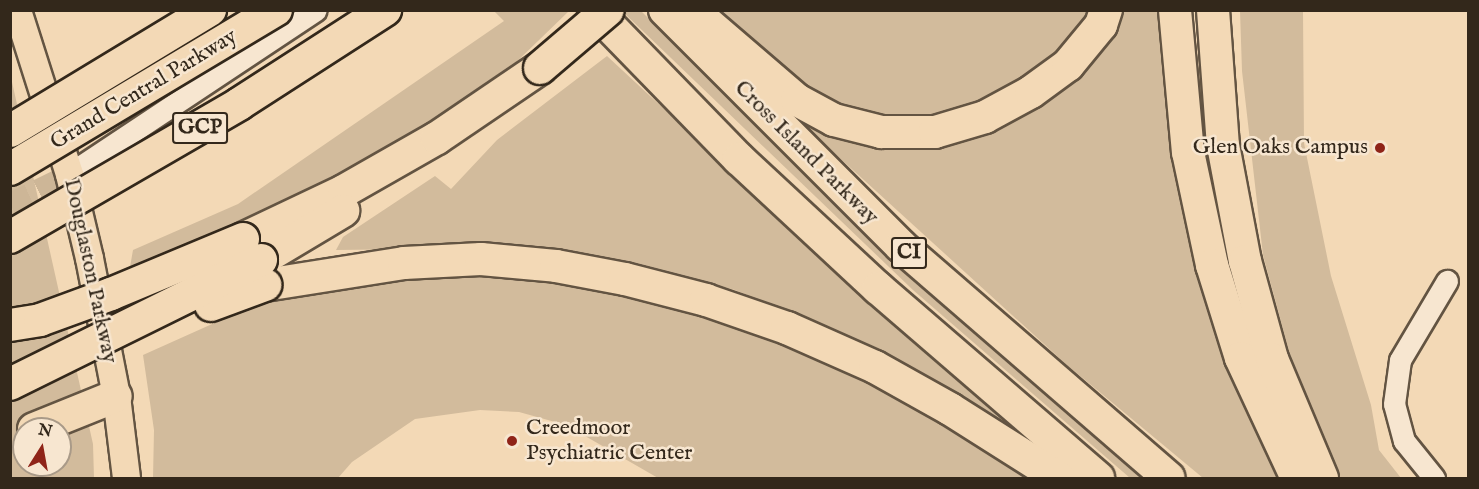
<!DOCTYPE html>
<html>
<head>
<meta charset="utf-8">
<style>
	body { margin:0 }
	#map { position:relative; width:1479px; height:489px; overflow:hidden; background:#f3d9b6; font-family:"IM FELL English",serif }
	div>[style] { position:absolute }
	.green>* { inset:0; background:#d2bb9c }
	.minor-tunnel>* { height:21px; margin-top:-10.5px; transform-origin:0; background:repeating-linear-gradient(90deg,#cdb697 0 21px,transparent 0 31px) }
	.roads { filter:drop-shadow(2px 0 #635442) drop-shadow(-2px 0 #635442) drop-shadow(0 2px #635442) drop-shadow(0 -2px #635442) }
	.minor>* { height:21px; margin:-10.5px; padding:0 10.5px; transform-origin:10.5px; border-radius:10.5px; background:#f7e6d0 }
	.major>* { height:27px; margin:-13.5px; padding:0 13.5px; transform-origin:13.5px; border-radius:13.5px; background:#f3d9b6 }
	.highway>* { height:32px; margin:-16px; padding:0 16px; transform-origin:16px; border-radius:16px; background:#f3d9b6 }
	.bridges { filter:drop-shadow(2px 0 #33281b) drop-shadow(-2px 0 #33281b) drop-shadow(0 2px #33281b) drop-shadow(0 -2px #33281b) }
	.highway-bridge>* { height:32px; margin:-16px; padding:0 16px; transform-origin:16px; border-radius:16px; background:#f3d9b6 }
	.dots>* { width:16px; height:16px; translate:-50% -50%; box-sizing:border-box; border:3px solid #f7e6d0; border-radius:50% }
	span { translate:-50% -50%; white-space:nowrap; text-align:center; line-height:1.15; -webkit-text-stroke:5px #f7e6d0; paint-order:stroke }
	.shield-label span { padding:2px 4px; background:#f7e6d0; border:2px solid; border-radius:4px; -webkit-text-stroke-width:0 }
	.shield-label { font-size:21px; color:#33281b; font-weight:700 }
	.street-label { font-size:22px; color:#33281b }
	.poi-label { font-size:22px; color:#33281b }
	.right { translate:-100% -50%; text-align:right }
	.left { translate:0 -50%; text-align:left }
	.frame { position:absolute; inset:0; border:12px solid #33281b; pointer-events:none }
	.north { position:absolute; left:12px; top:417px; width:60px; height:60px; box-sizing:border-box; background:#f7e6d0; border:2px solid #a99a88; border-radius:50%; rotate:11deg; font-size:16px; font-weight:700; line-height:24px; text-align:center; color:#33281b }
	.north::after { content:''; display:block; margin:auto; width:21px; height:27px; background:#8f2418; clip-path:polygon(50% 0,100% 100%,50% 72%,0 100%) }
</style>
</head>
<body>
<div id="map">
	<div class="green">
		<div style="clip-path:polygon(566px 10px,568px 12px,475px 102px,378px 160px,233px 227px,130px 267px,133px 250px,238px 204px,504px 21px,494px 11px)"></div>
		<div style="clip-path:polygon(622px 11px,641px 11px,918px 283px,1143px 478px,1130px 478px,913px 290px)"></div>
		<div style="clip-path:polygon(709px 11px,1088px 11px,1075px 36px,1016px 89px,932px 118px,849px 113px,784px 77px)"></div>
		<div style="clip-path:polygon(1117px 11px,1162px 11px,1170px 100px,1287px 478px,1203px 478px,1067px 365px,787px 110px,993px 130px,1049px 101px,1103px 47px)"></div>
		<div style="clip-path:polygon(1240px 11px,1303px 11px,1304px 143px,1331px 276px,1371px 405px,1379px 450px,1401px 478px,1335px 478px,1292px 362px,1263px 255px,1242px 71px)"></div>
		<div style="clip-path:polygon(607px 56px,923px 350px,1028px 440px,1027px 446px,883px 350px,735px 290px,637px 263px,503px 248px,336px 250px,343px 237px,435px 176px,451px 189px,497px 140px)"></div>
		<div style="clip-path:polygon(evenodd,10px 73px,93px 444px,94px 478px,11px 478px,10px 73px,24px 429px,60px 429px,60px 465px,24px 465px,24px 429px)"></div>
		<div style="clip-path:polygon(509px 271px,656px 295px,852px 364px,1044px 478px,658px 478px,566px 425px,519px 412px,480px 410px,415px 419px,352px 462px,338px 478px,153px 478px,154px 430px,143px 355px,250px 307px,352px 282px)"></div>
	</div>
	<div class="minor-tunnel">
		<div style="left:10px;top:203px;width:66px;rotate:-26.2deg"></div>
	</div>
	<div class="roads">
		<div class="minor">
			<div style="left:69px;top:174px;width:296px;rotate:-33.6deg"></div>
			<div style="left:1434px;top:478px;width:48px;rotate:-129deg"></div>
			<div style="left:1404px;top:441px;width:38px;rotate:-105deg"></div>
			<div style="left:1394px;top:404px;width:44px;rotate:-82.2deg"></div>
			<div style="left:1400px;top:360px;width:92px;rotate:-59.3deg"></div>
		</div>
		<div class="major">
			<div style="left:17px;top:10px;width:172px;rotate:72.4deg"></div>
			<div style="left:69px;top:174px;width:86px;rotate:76.6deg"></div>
			<div style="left:89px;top:258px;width:141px;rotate:78.9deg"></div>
			<div style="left:116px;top:396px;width:83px;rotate:83deg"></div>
		</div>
		<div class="highway">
			<div style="left:594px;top:10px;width:208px;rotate:45.8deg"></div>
			<div style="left:739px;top:159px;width:190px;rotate:42.9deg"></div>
			<div style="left:878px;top:288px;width:291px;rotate:40.8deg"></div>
			<div style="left:665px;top:10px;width:334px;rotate:45deg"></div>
			<div style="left:901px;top:246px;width:354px;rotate:40.9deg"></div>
			<div style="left:692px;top:10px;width:138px;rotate:40.6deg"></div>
			<div style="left:797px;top:100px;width:42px;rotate:28.4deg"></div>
			<div style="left:834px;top:120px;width:49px;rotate:14.3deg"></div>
			<div style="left:881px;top:132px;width:54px"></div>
			<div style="left:935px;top:132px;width:52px;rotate:-16.7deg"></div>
			<div style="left:985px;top:117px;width:52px;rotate:-28.5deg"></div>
			<div style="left:1031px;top:92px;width:46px;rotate:-36.1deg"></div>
			<div style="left:1068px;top:65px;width:52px;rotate:-50.5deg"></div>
			<div style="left:1101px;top:25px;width:16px;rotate:-72deg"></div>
			<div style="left:1175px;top:10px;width:143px;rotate:84.8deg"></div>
			<div style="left:1188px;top:152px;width:116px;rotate:78deg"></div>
			<div style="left:1212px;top:265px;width:97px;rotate:72.7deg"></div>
			<div style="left:1241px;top:358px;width:132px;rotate:65deg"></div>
			<div style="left:1213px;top:10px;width:135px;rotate:85.8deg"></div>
			<div style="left:1223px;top:145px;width:118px;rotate:79.3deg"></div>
			<div style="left:1245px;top:261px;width:102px;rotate:74.6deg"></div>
			<div style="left:1272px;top:359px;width:129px;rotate:67.2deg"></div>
			<div style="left:243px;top:239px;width:112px;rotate:-25.4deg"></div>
			<div style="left:344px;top:191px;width:107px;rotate:-29.7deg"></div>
			<div style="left:437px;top:138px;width:125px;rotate:-34.2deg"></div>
			<div style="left:261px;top:260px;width:96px;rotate:-30.9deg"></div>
			<div style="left:265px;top:285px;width:141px;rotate:-9deg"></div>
			<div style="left:404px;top:263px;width:77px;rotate:-3deg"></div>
			<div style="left:481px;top:259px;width:75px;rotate:5.3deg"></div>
			<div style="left:556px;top:266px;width:70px;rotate:10.7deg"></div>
			<div style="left:625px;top:279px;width:84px;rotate:14.5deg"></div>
			<div style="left:706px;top:300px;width:86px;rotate:19.1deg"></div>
			<div style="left:787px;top:328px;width:96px;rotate:23.9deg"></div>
			<div style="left:875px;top:367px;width:86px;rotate:29.2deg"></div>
			<div style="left:950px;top:409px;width:129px;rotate:32.3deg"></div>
			<div style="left:34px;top:429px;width:88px;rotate:-21.9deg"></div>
		</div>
	</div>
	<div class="bridges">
		<div class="highway-bridge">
			<div style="left:540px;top:68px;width:89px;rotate:-40.5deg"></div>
			<div style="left:10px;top:131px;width:234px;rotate:-31.2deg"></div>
			<div style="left:10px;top:169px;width:310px;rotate:-30.9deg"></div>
			<div style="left:10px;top:237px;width:265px;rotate:-30.1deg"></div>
			<div style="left:239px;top:104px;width:174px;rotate:-32.8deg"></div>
			<div style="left:211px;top:305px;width:58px;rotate:-20.3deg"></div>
			<div style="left:10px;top:325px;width:30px;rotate:-9deg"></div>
			<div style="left:40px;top:320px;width:76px;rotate:-20.1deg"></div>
			<div style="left:111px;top:294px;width:143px;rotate:-22.6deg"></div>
			<div style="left:10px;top:384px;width:280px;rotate:-26.3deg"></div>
		</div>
	</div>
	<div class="dots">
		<div style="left:1380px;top:148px;background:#8f2418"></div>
		<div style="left:512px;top:441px;background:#8f2418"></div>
	</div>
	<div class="shield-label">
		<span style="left:200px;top:128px">GCP</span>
		<span style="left:909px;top:253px">CI</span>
	</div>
	<div class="street-label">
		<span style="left:144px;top:90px;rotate:-31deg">Grand Central Parkway</span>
		<span style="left:806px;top:153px;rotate:45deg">Cross Island Parkway</span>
		<span style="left:90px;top:271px;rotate:78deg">Douglaston Parkway</span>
	</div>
	<div class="poi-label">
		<span class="right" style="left:1368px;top:148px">Glen Oaks Campus</span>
		<span class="left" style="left:526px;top:441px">Creedmoor<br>Psychiatric Center</span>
	</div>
	<div class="frame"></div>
	<div class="north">N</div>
</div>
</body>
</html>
